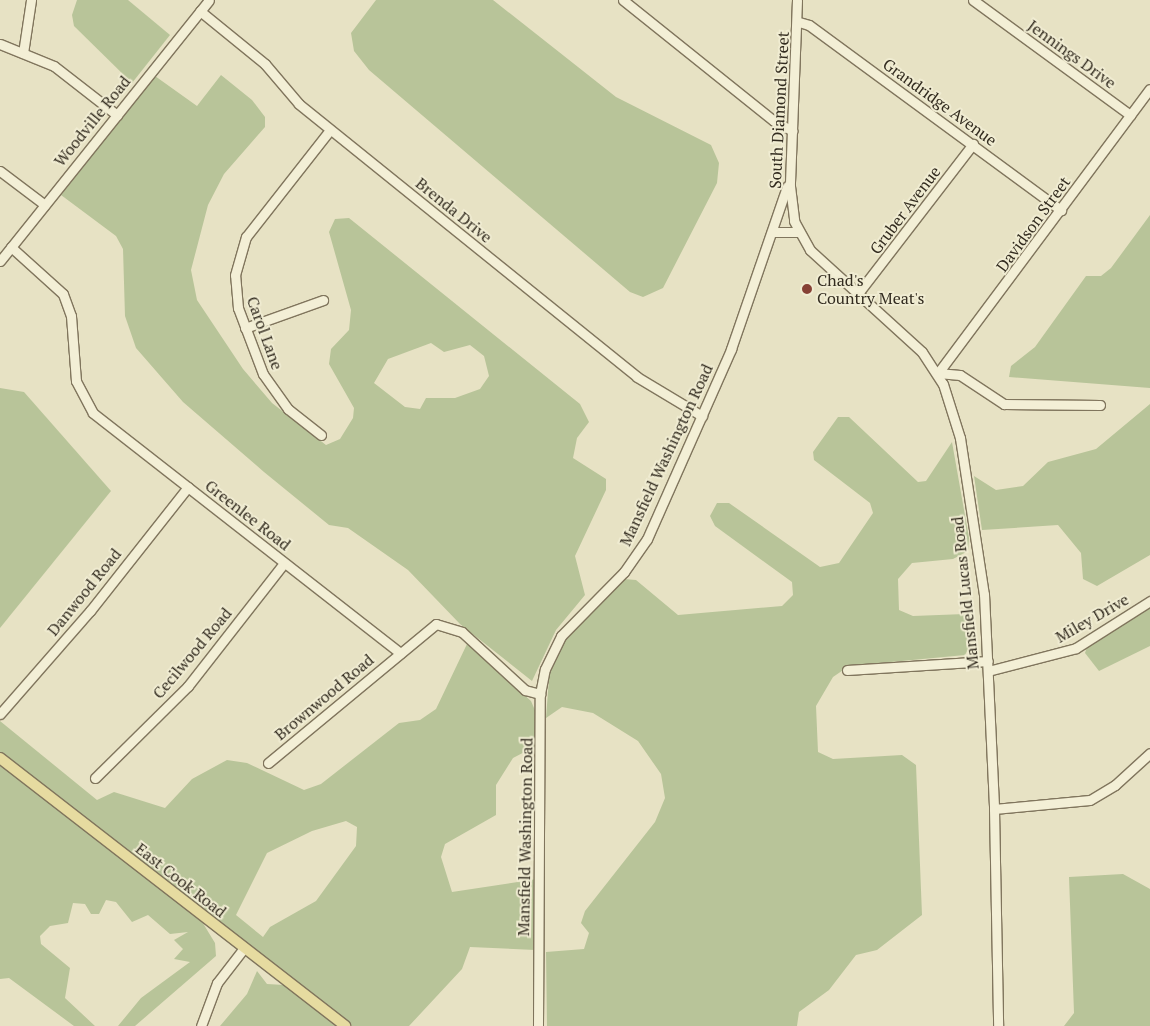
<!DOCTYPE html>
<html>
<head>
<meta charset="utf-8">
<style>
	body { margin:0 }
	#map { position:relative; width:1150px; height:1026px; overflow:hidden; background:#e7e2c4; font-family:"PT Serif",serif }
	div>[style] { position:absolute }
	.green>* { inset:0; background:#b8c499 }
	.roads { filter:drop-shadow(1px 0 #80755d) drop-shadow(-1px 0 #80755d) drop-shadow(0 1px #80755d) drop-shadow(0 -1px #80755d) }
	.minor>* { height:9px; margin:-4.5px; padding:0 4.5px; transform-origin:4.5px; border-radius:4.5px; background:#f3efd6 }
	.major>* { height:10px; margin:-5px; padding:0 5px; transform-origin:5px; border-radius:5px; background:#e6dba0 }
	.dots>* { width:14px; height:14px; translate:-50% -50%; box-sizing:border-box; border:2px solid #f0ecd2; border-radius:50% }
	span { translate:-50% -50%; white-space:nowrap; text-align:center; line-height:1.15; -webkit-text-stroke:4px #f0ecd2; paint-order:stroke }
	.street-label { font-size:16px; color:#322b1f }
	.poi-label { font-size:16px; color:#322b1f }
	.left { translate:0 -50%; text-align:left }
</style>
</head>
<body>
<div id="map">
	<div class="green">
		<div style="clip-path:polygon(77px 0,128px 0,170px 35px,132px 83px,74px 26px,72px 15px)"></div>
		<div style="clip-path:polygon(376px 0,493px 0,616px 97px,711px 145px,719px 163px,717px 183px,663px 288px,643px 297px,630px 292px,369px 70px,354px 51px,351px 33px)"></div>
		<div style="clip-path:polygon(evenodd,221px 75px,252px 100px,265px 117px,265px 127px,224px 174px,208px 205px,191px 270px,197px 300px,243px 369px,272px 403px,326px 445px,340px 439px,353px 418px,354px 408px,329px 364px,331px 349px,349px 330px,351px 310px,329px 232px,335px 219px,349px 218px,580px 404px,589px 422px,577px 438px,573px 458px,606px 479px,606px 490px,575px 556px,585px 595px,556px 630px,532px 681px,460px 624px,408px 570px,348px 528px,329px 525px,264px 472px,183px 402px,136px 348px,125px 316px,123px 249px,116px 236px,61px 195px,155px 76px,197px 106px,221px 75px,431px 343px,444px 352px,470px 345px,484px 356px,489px 376px,480px 389px,455px 398px,426px 398px,420px 409px,405px 407px,374px 383px,388px 359px,431px 343px)"></div>
		<div style="clip-path:polygon(1150px 215px,1150px 388px,1009px 377px,1011px 366px,1035px 347px,1086px 276px,1101px 276px,1111px 268px)"></div>
		<div style="clip-path:polygon(0 388px,24px 392px,111px 491px,0 628px)"></div>
		<div style="clip-path:polygon(1150px 404px,1150px 555px,1097px 586px,1083px 579px,1081px 553px,1058px 525px,982px 530px,974px 476px,996px 490px,1023px 486px,1048px 462px,1096px 449px)"></div>
		<div style="clip-path:polygon(838px 417px,849px 417px,918px 482px,926px 481px,952px 442px,969px 538px,968px 551px,953px 559px,912px 563px,898px 579px,899px 610px,913px 616px,965px 614px,974px 626px,973px 639px,965px 655px,849px 666px,833px 677px,816px 706px,818px 752px,833px 759px,902px 755px,916px 765px,922px 915px,877px 950px,856px 955px,829px 990px,799px 1012px,797px 1026px,547px 1026px,546px 952px,584px 949px,589px 933px,581px 923px,585px 911px,655px 822px,665px 798px,661px 774px,638px 741px,593px 713px,562px 707px,546px 718px,550px 665px,558px 646px,624px 579px,636px 580px,678px 615px,782px 606px,793px 595px,792px 582px,715px 526px,710px 516px,717px 503px,729px 503px,820px 567px,839px 563px,873px 513px,870px 503px,814px 460px,813px 452px)"></div>
		<div style="clip-path:polygon(1150px 605px,1150px 646px,1099px 671px,1085px 653px,1088px 644px)"></div>
		<div style="clip-path:polygon(evenodd,467px 644px,531px 701px,540px 722px,536px 746px,513px 758px,496px 785px,496px 815px,445px 844px,441px 857px,452px 892px,537px 879px,535px 950px,470px 947px,462px 969px,409px 1026px,352px 1026px,0 753px,0 721px,97px 800px,114px 792px,165px 808px,192px 779px,227px 760px,247px 763px,304px 790px,321px 784px,399px 723px,420px 720px,436px 709px,467px 644px,346px 821px,357px 827px,356px 846px,316px 901px,270px 927px,263px 937px,236px 915px,267px 853px,312px 831px,346px 821px)"></div>
		<div style="clip-path:polygon(0 764px,201px 920px,215px 943px,216px 956px,135px 1026px,118px 1026px,141px 998px,190px 962px,174px 959px,183px 949px,174px 940px,188px 932px,170px 934px,148px 915px,132px 922px,116px 902px,106px 900px,99px 914px,91px 914px,85px 904px,73px 903px,68px 923px,50px 926px,40px 936px,41px 944px,70px 968px,65px 998px,95px 1026px,74px 1026px,9px 978px,0 979px)"></div>
		<div style="clip-path:polygon(1123px 874px,1150px 889px,1150px 1026px,1064px 1026px,1074px 1013px,1069px 877px)"></div>
		<div style="clip-path:polygon(257px 971px,267px 984px,284px 985px,337px 1026px,220px 1026px,247px 994px)"></div>
	</div>
	<div class="roads">
		<div class="minor">
			<div style="left:623px;top:0;width:193px;rotate:38.7deg"></div>
			<div style="left:774px;top:121px;width:21px;rotate:28deg"></div>
			<div style="left:797px;top:0;width:186px;rotate:92.2deg"></div>
			<div style="left:790px;top:186px;width:35px;rotate:83deg"></div>
			<div style="left:794px;top:221px;width:33px;rotate:61deg"></div>
			<div style="left:810px;top:250px;width:151px;rotate:42.3deg"></div>
			<div style="left:922px;top:352px;width:38px;rotate:57deg"></div>
			<div style="left:943px;top:384px;width:57px;rotate:72.5deg"></div>
			<div style="left:960px;top:438px;width:158px;rotate:81.3deg"></div>
			<div style="left:984px;top:594px;width:215px;rotate:87.3deg"></div>
			<div style="left:994px;top:809px;width:217px;rotate:88.9deg"></div>
			<div style="left:973px;top:0;width:195px;rotate:36.2deg"></div>
			<div style="left:200px;top:11px;width:84px;rotate:39.2deg"></div>
			<div style="left:265px;top:64px;width:52px;rotate:49.6deg"></div>
			<div style="left:299px;top:104px;width:434px;rotate:38.9deg"></div>
			<div style="left:637px;top:377px;width:76px;rotate:31deg"></div>
			<div style="left:799px;top:22px;width:10px;rotate:17deg"></div>
			<div style="left:809px;top:25px;width:313px;rotate:36.3deg"></div>
			<div style="left:0;top:44px;width:58px;rotate:22.2deg"></div>
			<div style="left:54px;top:66px;width:80px;rotate:37.9deg"></div>
			<div style="left:23px;top:53px;width:54px;rotate:-81.4deg"></div>
			<div style="left:0;top:171px;width:56px;rotate:37.1deg"></div>
			<div style="left:773px;top:232px;width:25px"></div>
			<div style="left:11px;top:247px;width:70px;rotate:42.1deg"></div>
			<div style="left:63px;top:294px;width:23px;rotate:70deg"></div>
			<div style="left:71px;top:316px;width:65px;rotate:85.6deg"></div>
			<div style="left:76px;top:381px;width:36px;rotate:62deg"></div>
			<div style="left:93px;top:413px;width:390px;rotate:38deg"></div>
			<div style="left:0;top:261px;width:334px;rotate:-51.3deg"></div>
			<div style="left:859px;top:292px;width:187px;rotate:-52.4deg"></div>
			<div style="left:245px;top:328px;width:83px;rotate:-19.7deg"></div>
			<div style="left:938px;top:373px;width:354px;rotate:-53.3deg"></div>
			<div style="left:938px;top:373px;width:22px;rotate:5deg"></div>
			<div style="left:960px;top:375px;width:53px;rotate:33.4deg"></div>
			<div style="left:1004px;top:404px;width:96px;rotate:0.6deg"></div>
			<div style="left:321px;top:435px;width:42px;rotate:-141.8deg"></div>
			<div style="left:288px;top:409px;width:43px;rotate:-125.5deg"></div>
			<div style="left:263px;top:374px;width:71px;rotate:-110.7deg"></div>
			<div style="left:238px;top:308px;width:33px;rotate:-95deg"></div>
			<div style="left:235px;top:275px;width:40px;rotate:-74deg"></div>
			<div style="left:246px;top:237px;width:136px;rotate:-51.9deg"></div>
			<div style="left:847px;top:670px;width:141px;rotate:-3.7deg"></div>
			<div style="left:988px;top:671px;width:91px;rotate:-14.6deg"></div>
			<div style="left:1076px;top:648px;width:88px;rotate:-32.4deg"></div>
			<div style="left:0;top:714px;width:137px;rotate:-48.9deg"></div>
			<div style="left:90px;top:611px;width:158px;rotate:-51.7deg"></div>
			<div style="left:268px;top:763px;width:218px;rotate:-39.6deg"></div>
			<div style="left:436px;top:624px;width:27px;rotate:17deg"></div>
			<div style="left:462px;top:632px;width:86px;rotate:42.6deg"></div>
			<div style="left:525px;top:690px;width:16px;rotate:15deg"></div>
			<div style="left:95px;top:778px;width:131px;rotate:-44.7deg"></div>
			<div style="left:188px;top:686px;width:156px;rotate:-52deg"></div>
			<div style="left:994px;top:809px;width:96px;rotate:-5.4deg"></div>
			<div style="left:1090px;top:800px;width:29px;rotate:-31deg"></div>
			<div style="left:1115px;top:785px;width:47px;rotate:-42.4deg"></div>
			<div style="left:201px;top:1026px;width:46px;rotate:-69.6deg"></div>
			<div style="left:217px;top:983px;width:44px;rotate:-52.4deg"></div>
			<div style="left:538px;top:1026px;width:332px;rotate:-89.7deg"></div>
			<div style="left:540px;top:694px;width:25px;rotate:-79deg"></div>
			<div style="left:545px;top:669px;width:37px;rotate:-64deg"></div>
			<div style="left:561px;top:636px;width:90px;rotate:-45.5deg"></div>
			<div style="left:624px;top:572px;width:40px;rotate:-55.1deg"></div>
			<div style="left:647px;top:539px;width:208px;rotate:-66.1deg"></div>
			<div style="left:731px;top:349px;width:172px;rotate:-71deg"></div>
		</div>
		<div class="major">
			<div style="left:0;top:758px;width:437px;rotate:37.8deg"></div>
		</div>
	</div>
	<div class="dots">
		<div style="left:807px;top:289px;background:#864135"></div>
	</div>
	<div class="street-label">
		<span style="left:1072px;top:54px;rotate:36deg">Jennings Drive</span>
		<span style="left:940px;top:102px;rotate:36deg">Grandridge Avenue</span>
		<span style="left:779px;top:110px;rotate:-87deg">South Diamond Street</span>
		<span style="left:92px;top:121px;rotate:-51deg">Woodville Road</span>
		<span style="left:454px;top:210px;rotate:39deg">Brenda Drive</span>
		<span style="left:905px;top:210px;rotate:-53deg">Gruber Avenue</span>
		<span style="left:1033px;top:224px;rotate:-54deg">Davidson Street</span>
		<span style="left:265px;top:333px;rotate:70deg">Carol Lane</span>
		<span style="left:666px;top:455px;rotate:-65deg">Mansfield Washington Road</span>
		<span style="left:248px;top:515px;rotate:38deg">Greenlee Road</span>
		<span style="left:84px;top:592px;rotate:-51deg">Danwood Road</span>
		<span style="left:965px;top:593px;rotate:-96deg">Mansfield Lucas Road</span>
		<span style="left:1092px;top:618px;rotate:-30deg">Miley Drive</span>
		<span style="left:192px;top:653px;rotate:-50deg">Cecilwood Road</span>
		<span style="left:324px;top:697px;rotate:-40deg">Brownwood Road</span>
		<span style="left:525px;top:837px;rotate:-89deg">Mansfield Washington Road</span>
		<span style="left:181px;top:880px;rotate:38deg">East Cook Road</span>
	</div>
	<div class="poi-label">
		<span class="left" style="left:817px;top:289px">Chad's<br>Country Meat's</span>
	</div>
</div>
</body>
</html>
